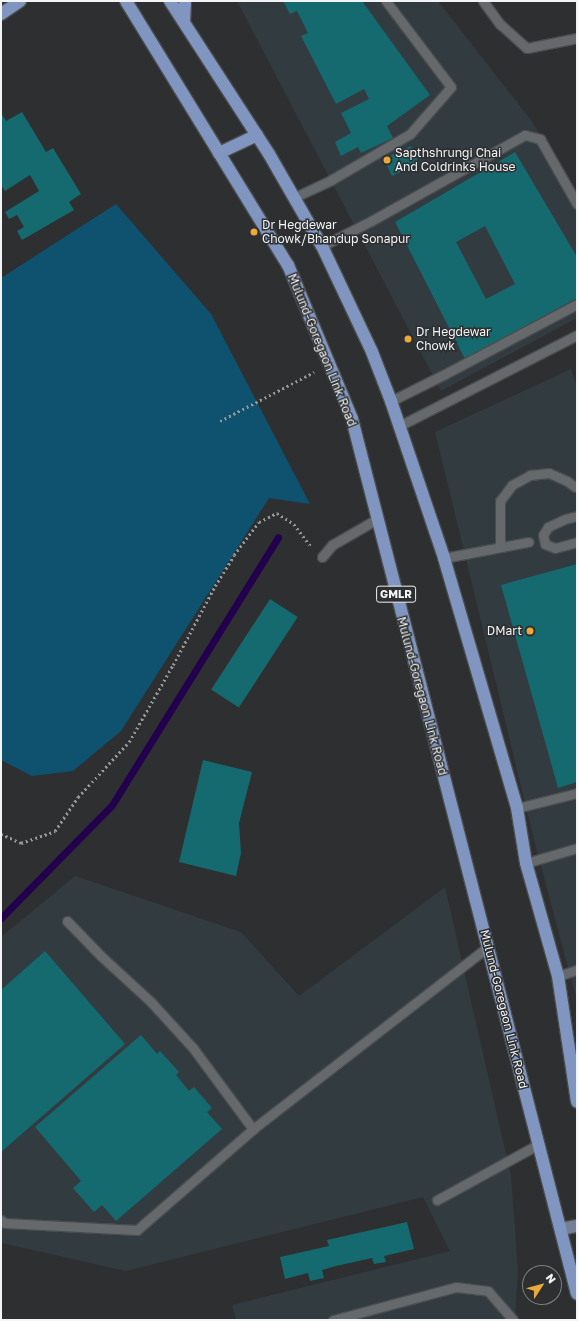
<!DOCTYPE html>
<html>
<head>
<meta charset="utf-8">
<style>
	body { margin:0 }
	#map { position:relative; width:578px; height:1321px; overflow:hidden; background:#2d2f31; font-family:"Golos Text",sans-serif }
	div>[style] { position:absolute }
	.built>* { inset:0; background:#323b40 }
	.green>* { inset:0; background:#0e526f }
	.stream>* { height:7px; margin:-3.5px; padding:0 3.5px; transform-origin:3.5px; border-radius:3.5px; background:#23004e }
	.building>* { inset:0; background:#156a70; transform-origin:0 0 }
	.path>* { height:2.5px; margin-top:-1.25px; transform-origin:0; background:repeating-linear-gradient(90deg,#96989a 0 2px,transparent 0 5px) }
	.roads { filter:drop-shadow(1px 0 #4a4d4e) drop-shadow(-1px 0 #4a4d4e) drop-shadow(0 1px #4a4d4e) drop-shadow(0 -1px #4a4d4e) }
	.lane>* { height:9px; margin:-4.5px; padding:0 4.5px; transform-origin:4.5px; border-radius:4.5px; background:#66696b }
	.secondary>* { height:12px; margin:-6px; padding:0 6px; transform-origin:6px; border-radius:6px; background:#738095 }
	.primary>* { height:12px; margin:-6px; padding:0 6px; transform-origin:6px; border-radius:6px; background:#8096c0 }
	.dots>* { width:11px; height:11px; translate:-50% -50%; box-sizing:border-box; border:2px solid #2d2f31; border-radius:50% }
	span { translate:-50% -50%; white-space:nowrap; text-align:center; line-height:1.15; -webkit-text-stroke:3px #2d2f31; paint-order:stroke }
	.shield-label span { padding:1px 3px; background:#2d2f31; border:1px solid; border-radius:3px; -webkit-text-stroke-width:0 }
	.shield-label { font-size:11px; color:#f2f4f5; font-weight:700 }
	.poi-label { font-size:12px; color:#f2f4f5 }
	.left { translate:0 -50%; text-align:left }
	.right { translate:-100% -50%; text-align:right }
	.street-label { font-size:12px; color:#f2f4f5 }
	.frame { position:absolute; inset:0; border:2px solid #f2f4f5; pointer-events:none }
	.north { position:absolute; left:522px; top:1265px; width:40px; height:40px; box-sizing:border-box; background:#2d2f31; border:1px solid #7c7e7f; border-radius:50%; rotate:54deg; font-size:11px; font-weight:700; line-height:16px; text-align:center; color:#f2f4f5 }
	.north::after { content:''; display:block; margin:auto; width:14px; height:18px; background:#eaaa39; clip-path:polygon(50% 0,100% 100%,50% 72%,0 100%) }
</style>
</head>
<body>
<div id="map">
	<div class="built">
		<div style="clip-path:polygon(237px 1px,438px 1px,531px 120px,577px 194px,577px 318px,441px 391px)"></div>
		<div style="clip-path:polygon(571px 369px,577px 387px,577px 1001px,534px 840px,435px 432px)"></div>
		<div style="clip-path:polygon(75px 876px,241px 932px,299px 996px,445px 887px,511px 1176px,518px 1270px,515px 1320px,236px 1320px,232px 1305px,450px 1251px,423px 1197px,126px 1271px,1px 1243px,1px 937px)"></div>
	</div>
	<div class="green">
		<div style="clip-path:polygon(116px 204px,211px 314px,310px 504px,269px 498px,121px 731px,73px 771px,32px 776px,1px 760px,1px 278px)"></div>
	</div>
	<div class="stream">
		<div style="left:1px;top:918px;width:158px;rotate:-45.5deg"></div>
		<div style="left:112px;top:805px;width:315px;rotate:-58.2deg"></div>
	</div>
	<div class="building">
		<div style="clip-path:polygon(283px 1px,362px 1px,430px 95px,387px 126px,393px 138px,361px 153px,358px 147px,341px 156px,335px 142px,351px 133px,341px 113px,369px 99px,364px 89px,336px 104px,301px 36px,308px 33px,297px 11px,290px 14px)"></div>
		<div style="clip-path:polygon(22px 112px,46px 152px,53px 148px,81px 194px,69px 202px,74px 210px,22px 240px,17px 231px,24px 227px,17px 215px,9px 219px,5px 212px,39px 191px,30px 175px,5px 191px,1px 185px,1px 113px,6px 121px)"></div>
		<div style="left:411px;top:146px;width:19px;height:30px;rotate:65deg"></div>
		<div style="clip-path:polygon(evenodd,515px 152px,577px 257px,577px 298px,465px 359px,395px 222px,515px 152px,485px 226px,515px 284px,486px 299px,456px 242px,485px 226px)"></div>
		<div style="clip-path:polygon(577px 564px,577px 782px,558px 788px,501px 585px)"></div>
		<div style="left:270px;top:599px;width:33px;height:108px;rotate:33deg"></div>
		<div style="clip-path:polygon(203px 760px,252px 772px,239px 823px,241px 853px,236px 876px,179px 862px)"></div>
		<div style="clip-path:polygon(45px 951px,125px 1044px,1px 1152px,1px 990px)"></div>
		<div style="clip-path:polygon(141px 1035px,157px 1054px,160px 1051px,179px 1072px,176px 1075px,189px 1091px,194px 1087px,212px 1108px,207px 1112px,222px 1129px,116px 1221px,102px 1205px,94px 1212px,73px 1188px,81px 1181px,35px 1127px)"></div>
		<div style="clip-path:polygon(407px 1222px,414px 1249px,384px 1256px,386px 1262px,374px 1264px,372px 1258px,336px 1266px,322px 1270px,324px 1278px,310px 1281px,308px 1273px,285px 1279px,280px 1257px,329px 1246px,327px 1240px)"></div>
	</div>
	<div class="path">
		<div style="left:220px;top:421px;width:106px;rotate:-27.5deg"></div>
		<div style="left:1px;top:834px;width:22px;rotate:24deg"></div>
		<div style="left:21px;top:843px;width:36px;rotate:-19deg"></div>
		<div style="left:55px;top:831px;width:41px;rotate:-55.9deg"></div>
		<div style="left:78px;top:797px;width:75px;rotate:-47.2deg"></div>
		<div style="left:129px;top:742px;width:89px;rotate:-60.3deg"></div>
		<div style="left:173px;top:665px;width:89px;rotate:-62deg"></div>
		<div style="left:215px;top:586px;width:36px;rotate:-58deg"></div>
		<div style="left:234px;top:555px;width:41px;rotate:-52.9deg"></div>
		<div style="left:259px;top:522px;width:20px;rotate:-27deg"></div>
		<div style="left:277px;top:513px;width:20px;rotate:33deg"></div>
		<div style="left:294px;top:524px;width:26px;rotate:53deg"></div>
		<div style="left:310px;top:545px;width:1px"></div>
	</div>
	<div class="roads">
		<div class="lane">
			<div style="left:483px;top:1px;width:29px;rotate:54deg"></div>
			<div style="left:500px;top:24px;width:36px;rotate:42deg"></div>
			<div style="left:527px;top:48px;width:51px;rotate:-11.3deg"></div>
			<div style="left:295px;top:197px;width:40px;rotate:-25deg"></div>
			<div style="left:331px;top:180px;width:91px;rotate:-30.2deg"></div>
			<div style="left:410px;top:134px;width:62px;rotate:-48.9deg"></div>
			<div style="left:451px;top:87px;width:108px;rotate:-127.1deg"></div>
			<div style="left:322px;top:246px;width:55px;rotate:-27deg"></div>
			<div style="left:371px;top:221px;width:176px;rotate:-29.2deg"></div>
			<div style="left:525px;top:135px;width:16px;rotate:15deg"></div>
			<div style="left:540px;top:139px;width:75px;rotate:60.4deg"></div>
			<div style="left:391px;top:401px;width:60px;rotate:-26.6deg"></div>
			<div style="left:445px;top:374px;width:149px;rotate:-27.9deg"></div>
			<div style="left:399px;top:426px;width:200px;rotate:-27.1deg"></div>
			<div style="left:577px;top:516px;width:12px;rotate:166deg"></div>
			<div style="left:565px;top:519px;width:19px;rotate:155deg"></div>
			<div style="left:548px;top:527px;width:9px;rotate:122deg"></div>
			<div style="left:543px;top:535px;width:9px;rotate:77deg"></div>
			<div style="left:545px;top:544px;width:11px;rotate:22deg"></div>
			<div style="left:555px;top:548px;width:23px;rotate:-15deg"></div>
			<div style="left:500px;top:547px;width:46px;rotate:-90deg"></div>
			<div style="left:500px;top:501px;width:20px;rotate:-53deg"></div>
			<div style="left:512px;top:485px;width:21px;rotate:-29deg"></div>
			<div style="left:530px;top:475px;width:19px;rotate:-6deg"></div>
			<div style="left:549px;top:473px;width:20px;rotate:24deg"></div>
			<div style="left:567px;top:481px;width:10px;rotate:37deg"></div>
			<div style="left:322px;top:557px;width:16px;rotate:-50deg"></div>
			<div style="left:332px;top:545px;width:52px;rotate:-30deg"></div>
			<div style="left:444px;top:558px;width:86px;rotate:-10.8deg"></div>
			<div style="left:517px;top:808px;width:62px;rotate:-14deg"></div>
			<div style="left:526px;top:863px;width:53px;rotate:-16.4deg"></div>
			<div style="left:67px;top:921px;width:49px;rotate:45.8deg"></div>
			<div style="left:101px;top:956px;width:68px;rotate:42.6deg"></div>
			<div style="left:151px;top:1002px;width:62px;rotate:47.6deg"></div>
			<div style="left:193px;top:1048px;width:101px;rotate:53.5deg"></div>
			<div style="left:558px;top:976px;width:20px;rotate:-18deg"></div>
			<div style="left:437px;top:1200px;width:116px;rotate:-28.8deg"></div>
			<div style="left:1px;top:1220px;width:5px;rotate:37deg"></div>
			<div style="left:5px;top:1223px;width:132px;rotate:3deg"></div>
			<div style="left:137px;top:1230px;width:154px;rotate:-41deg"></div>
			<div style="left:253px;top:1129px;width:297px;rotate:-37.8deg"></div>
			<div style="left:333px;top:1320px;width:127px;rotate:-15deg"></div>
			<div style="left:456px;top:1287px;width:32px;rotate:7deg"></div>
			<div style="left:488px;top:1291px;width:38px;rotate:49deg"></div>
		</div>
		<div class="secondary">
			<div style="left:561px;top:1229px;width:16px;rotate:-11deg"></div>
		</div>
		<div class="primary">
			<div style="left:126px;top:1px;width:310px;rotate:58.5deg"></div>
			<div style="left:288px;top:265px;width:167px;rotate:67.4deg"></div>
			<div style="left:352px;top:419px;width:903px;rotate:75.58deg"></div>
			<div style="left:170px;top:1px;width:182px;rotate:57.1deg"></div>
			<div style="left:269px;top:154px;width:106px;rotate:60.1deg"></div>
			<div style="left:322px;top:246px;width:117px;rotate:64.7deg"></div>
			<div style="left:372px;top:352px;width:53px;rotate:68.8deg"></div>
			<div style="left:391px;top:401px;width:166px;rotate:71.3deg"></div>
			<div style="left:444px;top:558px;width:260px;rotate:73.7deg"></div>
			<div style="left:517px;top:808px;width:56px;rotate:80.7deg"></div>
			<div style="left:526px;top:863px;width:117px;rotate:74.2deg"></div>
			<div style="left:558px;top:976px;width:127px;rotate:81.4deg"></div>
			<div style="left:1px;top:14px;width:23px;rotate:-34deg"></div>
			<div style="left:184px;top:22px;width:21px;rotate:-87deg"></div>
			<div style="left:219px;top:153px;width:42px;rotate:-25.3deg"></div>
		</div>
	</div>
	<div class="dots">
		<div style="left:387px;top:160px;background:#eaaa39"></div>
		<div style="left:254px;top:232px;background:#eaaa39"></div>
		<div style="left:408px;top:339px;background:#eaaa39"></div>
		<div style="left:530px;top:631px;background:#eaaa39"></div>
	</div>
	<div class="shield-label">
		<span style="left:396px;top:594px">GMLR</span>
	</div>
	<div class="poi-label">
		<span class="left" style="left:395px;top:160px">Sapthshrungi Chai<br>And Coldrinks House</span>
		<span class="left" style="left:262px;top:232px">Dr Hegdewar<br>Chowk/Bhandup Sonapur</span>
		<span class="left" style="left:416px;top:339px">Dr Hegdewar<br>Chowk</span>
		<span class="right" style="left:522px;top:631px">DMart</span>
	</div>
	<div class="street-label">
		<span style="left:322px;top:350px;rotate:68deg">Mulund-Goregaon Link Road</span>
		<span style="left:422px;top:696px;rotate:75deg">Mulund-Goregaon Link Road</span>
		<span style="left:504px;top:1009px;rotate:76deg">Mulund-Goregaon Link Road</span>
	</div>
	<div class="frame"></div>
	<div class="north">N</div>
</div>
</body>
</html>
